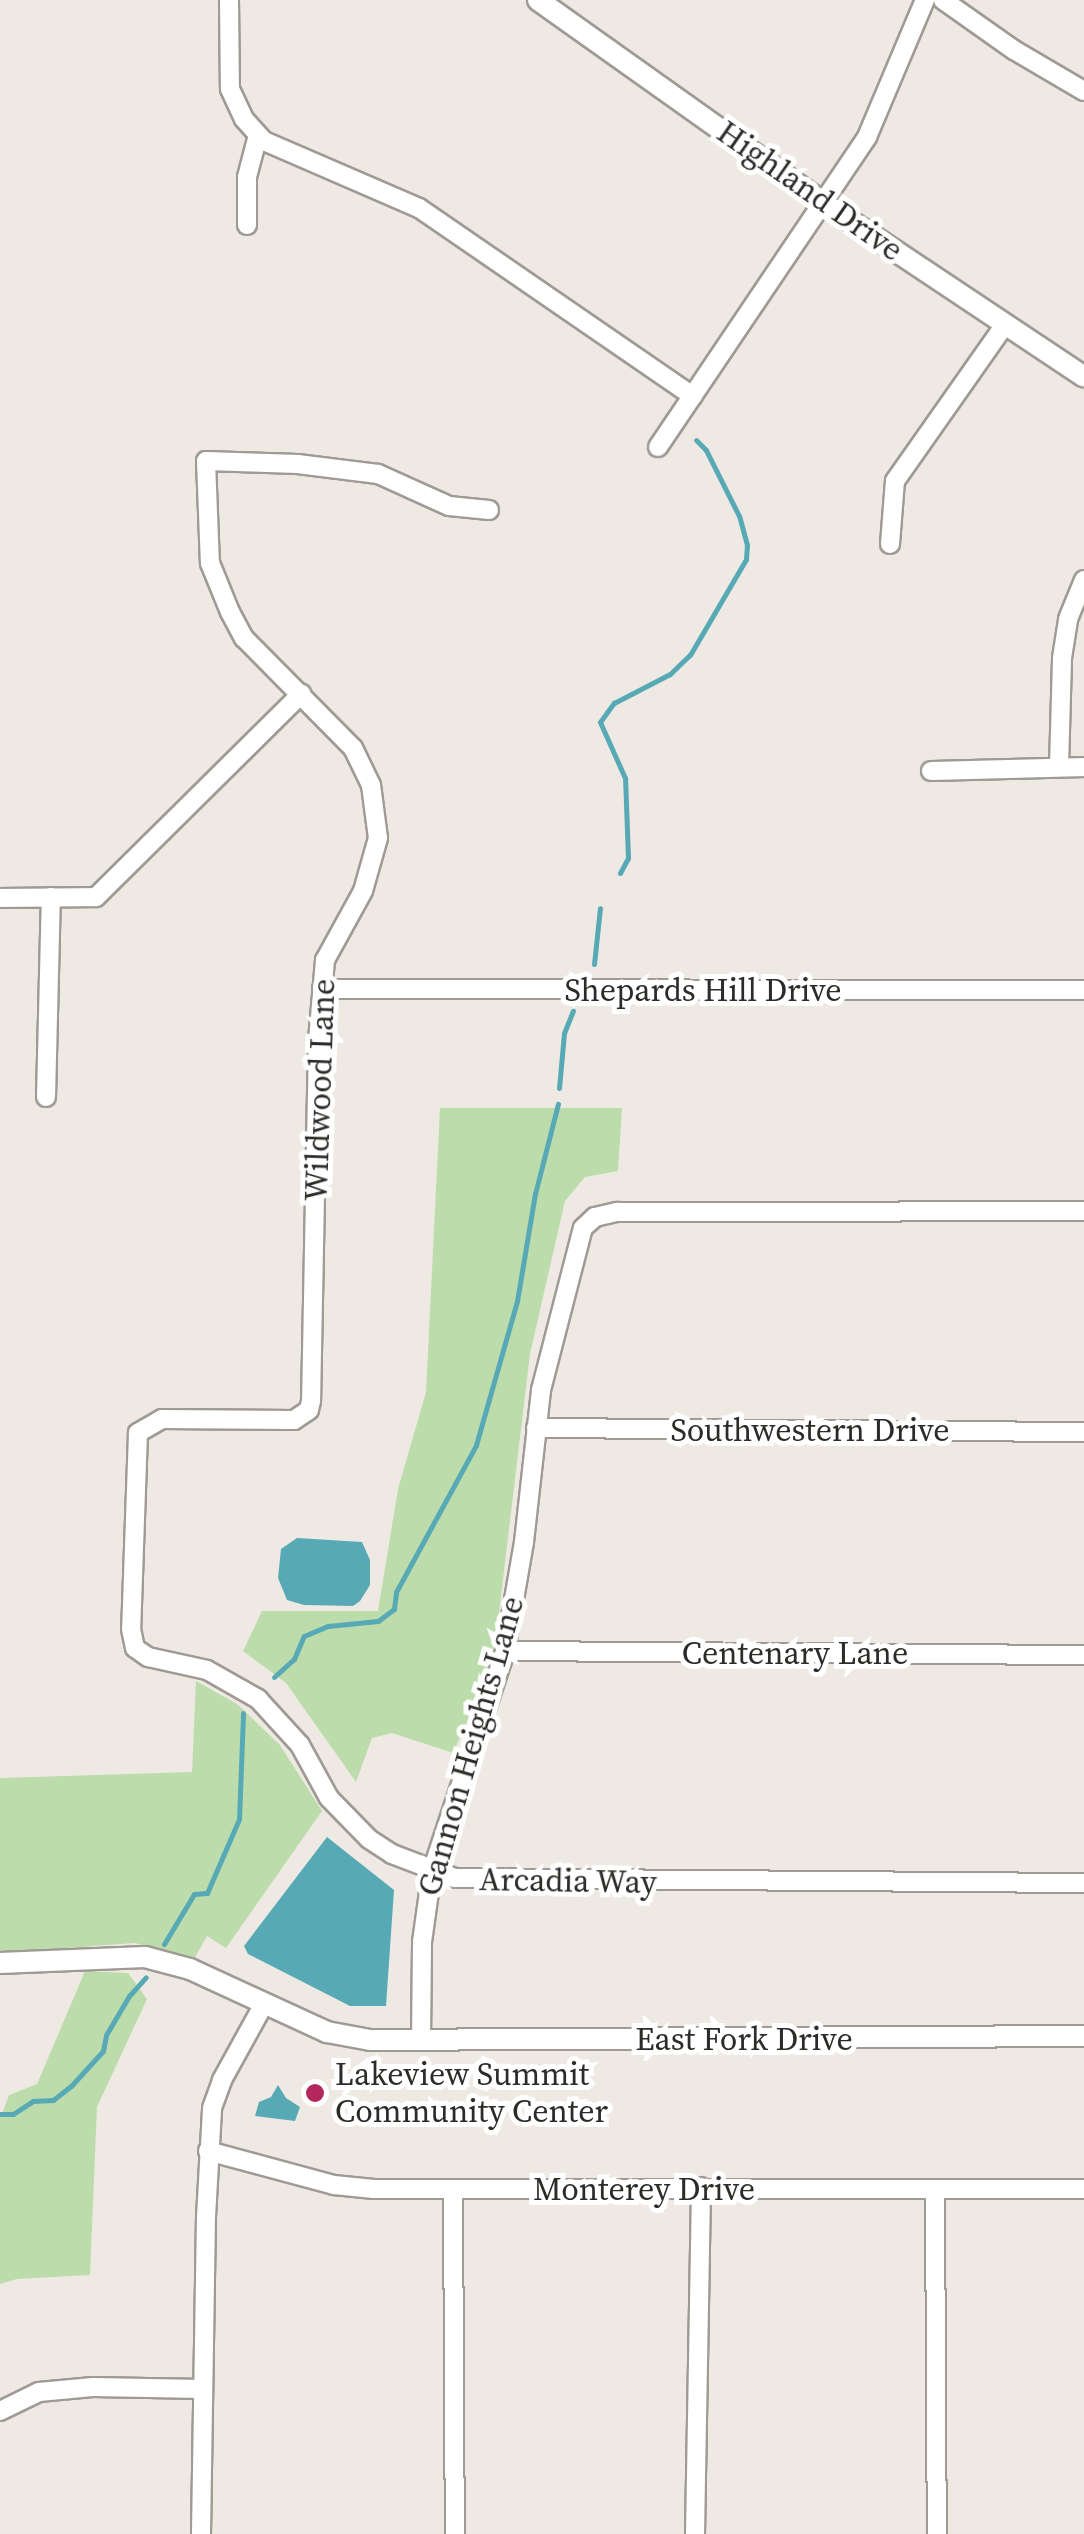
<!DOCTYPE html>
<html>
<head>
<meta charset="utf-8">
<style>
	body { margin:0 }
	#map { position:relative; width:1084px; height:2534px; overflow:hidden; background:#eeeae3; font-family:"Source Serif 4",serif }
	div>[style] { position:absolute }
	.green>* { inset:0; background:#bddcac }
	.water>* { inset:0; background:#57aab5 }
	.stream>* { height:5px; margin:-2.5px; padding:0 2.5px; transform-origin:2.5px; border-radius:2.5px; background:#57aab5 }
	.roads { filter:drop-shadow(2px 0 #9f9b94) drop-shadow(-2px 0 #9f9b94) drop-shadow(0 2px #9f9b94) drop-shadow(0 -2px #9f9b94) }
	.minor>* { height:18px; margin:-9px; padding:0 9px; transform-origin:9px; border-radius:9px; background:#fff }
	.tertiary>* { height:20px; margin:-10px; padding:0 10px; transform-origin:10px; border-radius:10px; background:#fff }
	.dots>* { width:28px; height:28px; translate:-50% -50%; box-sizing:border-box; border:5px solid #fff; border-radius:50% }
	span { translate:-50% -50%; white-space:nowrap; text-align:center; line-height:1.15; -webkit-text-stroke:10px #fff; paint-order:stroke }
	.street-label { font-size:32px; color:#2d2b28 }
	.poi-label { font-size:32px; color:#2d2b28 }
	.left { translate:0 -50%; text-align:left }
</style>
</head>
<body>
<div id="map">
	<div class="green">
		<div style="clip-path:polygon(440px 1108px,622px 1108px,618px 1171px,585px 1177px,565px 1201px,530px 1354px,493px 1663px,453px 1753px,392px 1733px,372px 1738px,356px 1782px,286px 1683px,243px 1651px,262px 1611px,378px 1611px,398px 1489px,426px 1392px)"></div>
		<div style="clip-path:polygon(196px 1681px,237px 1704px,280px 1745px,322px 1811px,226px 1948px,207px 1936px,193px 1961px,135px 1943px,0 1953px,0 1778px,192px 1772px)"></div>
		<div style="clip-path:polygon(85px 1971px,128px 1973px,147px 1999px,97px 2107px,90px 2275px,17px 2279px,0 2284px,0 2119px,9px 2095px,37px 2084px)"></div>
	</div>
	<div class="water">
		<div style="clip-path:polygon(297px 1538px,362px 1542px,370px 1560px,370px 1585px,360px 1601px,353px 1606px,304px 1605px,287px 1600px,278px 1578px,281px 1549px)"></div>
		<div style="clip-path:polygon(327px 1837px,394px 1890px,386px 2006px,350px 2006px,248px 1954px,244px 1946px)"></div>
		<div style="clip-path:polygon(278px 2085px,286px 2098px,300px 2107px,295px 2121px,255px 2116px,259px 2102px,271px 2097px)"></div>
	</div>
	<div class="stream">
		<div style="left:620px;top:873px;width:17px;rotate:-62deg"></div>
		<div style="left:628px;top:858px;width:80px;rotate:-92.1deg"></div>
		<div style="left:625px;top:778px;width:61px;rotate:-114.1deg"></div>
		<div style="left:600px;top:722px;width:24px;rotate:-54deg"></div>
		<div style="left:614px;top:703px;width:63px;rotate:-27.4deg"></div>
		<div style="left:670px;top:674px;width:28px;rotate:-44deg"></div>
		<div style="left:690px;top:655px;width:111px;rotate:-59.7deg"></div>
		<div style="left:746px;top:559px;width:14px;rotate:-86deg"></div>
		<div style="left:747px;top:545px;width:30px;rotate:-105deg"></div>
		<div style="left:739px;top:516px;width:74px;rotate:-116.6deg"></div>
		<div style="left:706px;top:450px;width:14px;rotate:-135deg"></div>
		<div style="left:594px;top:964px;width:56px;rotate:-83.9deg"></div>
		<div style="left:559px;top:1088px;width:55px;rotate:-84.8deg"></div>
		<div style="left:564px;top:1033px;width:24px;rotate:-68deg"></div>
		<div style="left:274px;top:1677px;width:27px;rotate:-42deg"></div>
		<div style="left:294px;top:1659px;width:25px;rotate:-67deg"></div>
		<div style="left:304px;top:1636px;width:26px;rotate:-23deg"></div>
		<div style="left:328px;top:1626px;width:50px;rotate:-5.7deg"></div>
		<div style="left:378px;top:1621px;width:20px;rotate:-37deg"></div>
		<div style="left:394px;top:1609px;width:17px;rotate:-83deg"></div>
		<div style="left:396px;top:1592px;width:167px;rotate:-61.4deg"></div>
		<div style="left:476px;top:1445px;width:150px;rotate:-74.1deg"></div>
		<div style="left:517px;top:1301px;width:109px;rotate:-80.5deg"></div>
		<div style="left:535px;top:1194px;width:93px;rotate:-75.7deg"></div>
		<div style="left:164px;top:1944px;width:58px;rotate:-59deg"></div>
		<div style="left:194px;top:1894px;width:13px;rotate:-4deg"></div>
		<div style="left:207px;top:1893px;width:81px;rotate:-66.6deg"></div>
		<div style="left:239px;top:1819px;width:106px;rotate:-87.8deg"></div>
		<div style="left:0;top:2114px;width:13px"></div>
		<div style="left:13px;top:2114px;width:24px;rotate:-33deg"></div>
		<div style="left:33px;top:2101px;width:20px;rotate:-3deg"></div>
		<div style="left:53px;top:2100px;width:23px;rotate:-38deg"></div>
		<div style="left:71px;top:2086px;width:47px;rotate:-47.6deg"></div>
		<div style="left:103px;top:2051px;width:16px;rotate:-79deg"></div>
		<div style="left:106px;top:2035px;width:45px;rotate:-59.5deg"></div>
		<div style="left:129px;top:1996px;width:25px;rotate:-48deg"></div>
	</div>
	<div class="roads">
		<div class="minor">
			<div style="left:229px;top:0;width:89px;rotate:89.4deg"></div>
			<div style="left:230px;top:89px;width:33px;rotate:65deg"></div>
			<div style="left:244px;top:119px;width:30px;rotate:48deg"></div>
			<div style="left:264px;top:141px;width:169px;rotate:23.4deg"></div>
			<div style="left:419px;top:208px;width:332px;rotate:34.5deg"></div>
			<div style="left:943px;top:0;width:87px;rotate:35.2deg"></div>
			<div style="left:1014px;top:50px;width:81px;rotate:30.4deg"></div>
			<div style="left:247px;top:225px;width:48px;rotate:-90deg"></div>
			<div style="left:247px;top:177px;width:43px;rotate:-75.3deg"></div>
			<div style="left:658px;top:447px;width:374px;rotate:-56deg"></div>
			<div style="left:867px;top:137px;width:149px;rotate:-67.1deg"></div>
			<div style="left:489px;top:510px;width:40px;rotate:-174.3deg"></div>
			<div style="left:449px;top:506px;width:78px;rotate:-155.7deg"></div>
			<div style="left:378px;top:474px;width:81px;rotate:-172.9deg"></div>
			<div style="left:298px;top:464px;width:92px;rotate:-178.1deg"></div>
			<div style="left:206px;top:461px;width:102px;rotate:87.8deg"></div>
			<div style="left:210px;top:563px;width:53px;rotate:67.8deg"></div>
			<div style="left:230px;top:612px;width:30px;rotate:62deg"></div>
			<div style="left:244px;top:638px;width:155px;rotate:45.3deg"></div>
			<div style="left:353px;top:748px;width:41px;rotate:64.1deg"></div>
			<div style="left:371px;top:785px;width:53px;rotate:82.5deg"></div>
			<div style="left:378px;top:838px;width:55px;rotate:105.8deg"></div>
			<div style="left:363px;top:891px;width:79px;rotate:118.8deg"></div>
			<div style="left:325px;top:960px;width:80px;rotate:95deg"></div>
			<div style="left:318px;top:1040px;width:361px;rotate:91.1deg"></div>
			<div style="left:311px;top:1401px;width:9px;rotate:103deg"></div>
			<div style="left:309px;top:1410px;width:18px;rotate:146deg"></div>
			<div style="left:294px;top:1420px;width:132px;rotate:-179.6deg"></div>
			<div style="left:162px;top:1419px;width:28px;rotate:150deg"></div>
			<div style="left:138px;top:1433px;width:196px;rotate:92deg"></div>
			<div style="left:131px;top:1629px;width:19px;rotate:78deg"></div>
			<div style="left:135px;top:1648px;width:16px;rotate:35deg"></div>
			<div style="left:148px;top:1657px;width:60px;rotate:12.4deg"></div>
			<div style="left:207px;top:1670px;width:59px;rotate:29.6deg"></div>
			<div style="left:258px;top:1699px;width:62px;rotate:47.6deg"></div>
			<div style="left:300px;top:1745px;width:60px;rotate:61.3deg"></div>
			<div style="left:329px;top:1798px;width:57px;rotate:45.7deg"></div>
			<div style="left:369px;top:1839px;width:27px;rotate:33deg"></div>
			<div style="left:392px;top:1854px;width:67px;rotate:20.9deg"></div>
			<div style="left:455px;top:1878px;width:629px;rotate:0.46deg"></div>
			<div style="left:890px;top:544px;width:63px;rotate:-85.5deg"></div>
			<div style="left:895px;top:481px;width:189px;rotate:-54.9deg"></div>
			<div style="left:1059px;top:767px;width:109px;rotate:-88.4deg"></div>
			<div style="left:1062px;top:658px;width:39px;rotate:-81deg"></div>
			<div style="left:1068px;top:619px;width:42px;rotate:-67.7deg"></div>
			<div style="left:931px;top:771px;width:153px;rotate:-1.5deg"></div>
			<div style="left:0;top:898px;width:96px;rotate:-0.6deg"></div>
			<div style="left:96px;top:897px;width:289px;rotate:-44.7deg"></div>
			<div style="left:322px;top:989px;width:762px;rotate:0.08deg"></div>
			<div style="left:46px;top:1097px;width:200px;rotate:-88.6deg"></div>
			<div style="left:536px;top:1428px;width:548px;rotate:0.42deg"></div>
			<div style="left:505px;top:1651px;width:579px;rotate:0.4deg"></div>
			<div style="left:421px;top:2041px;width:99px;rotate:-89.4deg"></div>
			<div style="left:422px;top:1942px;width:72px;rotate:-82deg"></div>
			<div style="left:432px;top:1871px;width:232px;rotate:-71.6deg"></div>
			<div style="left:505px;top:1651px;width:111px;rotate:-80.1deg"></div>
			<div style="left:524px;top:1542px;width:153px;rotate:-83.6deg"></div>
			<div style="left:541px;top:1390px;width:167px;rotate:-75.5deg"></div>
			<div style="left:583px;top:1228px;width:16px;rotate:-43deg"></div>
			<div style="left:595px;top:1217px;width:23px;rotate:-13deg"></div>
			<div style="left:617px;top:1212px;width:467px;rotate:-0.1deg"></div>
			<div style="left:208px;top:2151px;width:131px;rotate:15.1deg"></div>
			<div style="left:334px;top:2185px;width:40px;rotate:5.7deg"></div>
			<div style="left:374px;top:2189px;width:710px"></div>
			<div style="left:453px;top:2189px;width:345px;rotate:89.7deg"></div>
			<div style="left:935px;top:2191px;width:343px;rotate:89.7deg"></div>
			<div style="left:0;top:2411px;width:43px;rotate:-26deg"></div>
			<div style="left:39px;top:2392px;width:54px;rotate:-5.3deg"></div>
			<div style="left:93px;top:2387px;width:110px;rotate:1deg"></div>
			<div style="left:201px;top:2534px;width:317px;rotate:-89.1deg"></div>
			<div style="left:206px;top:2217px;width:109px;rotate:-86.8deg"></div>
			<div style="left:212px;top:2108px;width:30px;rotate:-70deg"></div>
			<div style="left:222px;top:2080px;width:87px;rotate:-61.1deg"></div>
			<div style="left:695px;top:2534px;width:347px;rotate:-89deg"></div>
		</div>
		<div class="tertiary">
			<div style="left:538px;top:0;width:352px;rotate:35.4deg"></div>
			<div style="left:825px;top:204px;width:311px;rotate:33.7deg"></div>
			<div style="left:0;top:1963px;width:145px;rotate:-2.4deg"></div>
			<div style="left:145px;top:1957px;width:47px;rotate:14.9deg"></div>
			<div style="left:190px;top:1969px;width:151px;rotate:24.7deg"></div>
			<div style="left:327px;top:2032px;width:44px;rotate:10.5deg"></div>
			<div style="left:370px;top:2040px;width:714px;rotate:-0.32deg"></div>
		</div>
	</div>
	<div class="dots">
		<div style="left:315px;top:2093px;background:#b4275c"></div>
	</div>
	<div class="street-label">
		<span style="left:810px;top:191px;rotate:35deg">Highland Drive</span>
		<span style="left:703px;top:990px">Shepards Hill Drive</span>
		<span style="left:320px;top:1090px;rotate:-88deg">Wildwood Lane</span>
		<span style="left:810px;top:1430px">Southwestern Drive</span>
		<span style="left:795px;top:1653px">Centenary Lane</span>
		<span style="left:471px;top:1746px;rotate:-74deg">Gannon Heights Lane</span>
		<span style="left:568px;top:1881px;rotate:1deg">Arcadia Way</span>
		<span style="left:744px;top:2039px">East Fork Drive</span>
		<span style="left:644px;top:2189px">Monterey Drive</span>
	</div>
	<div class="poi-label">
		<span class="left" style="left:335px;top:2093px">Lakeview Summit<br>Community Center</span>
	</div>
</div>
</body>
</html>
